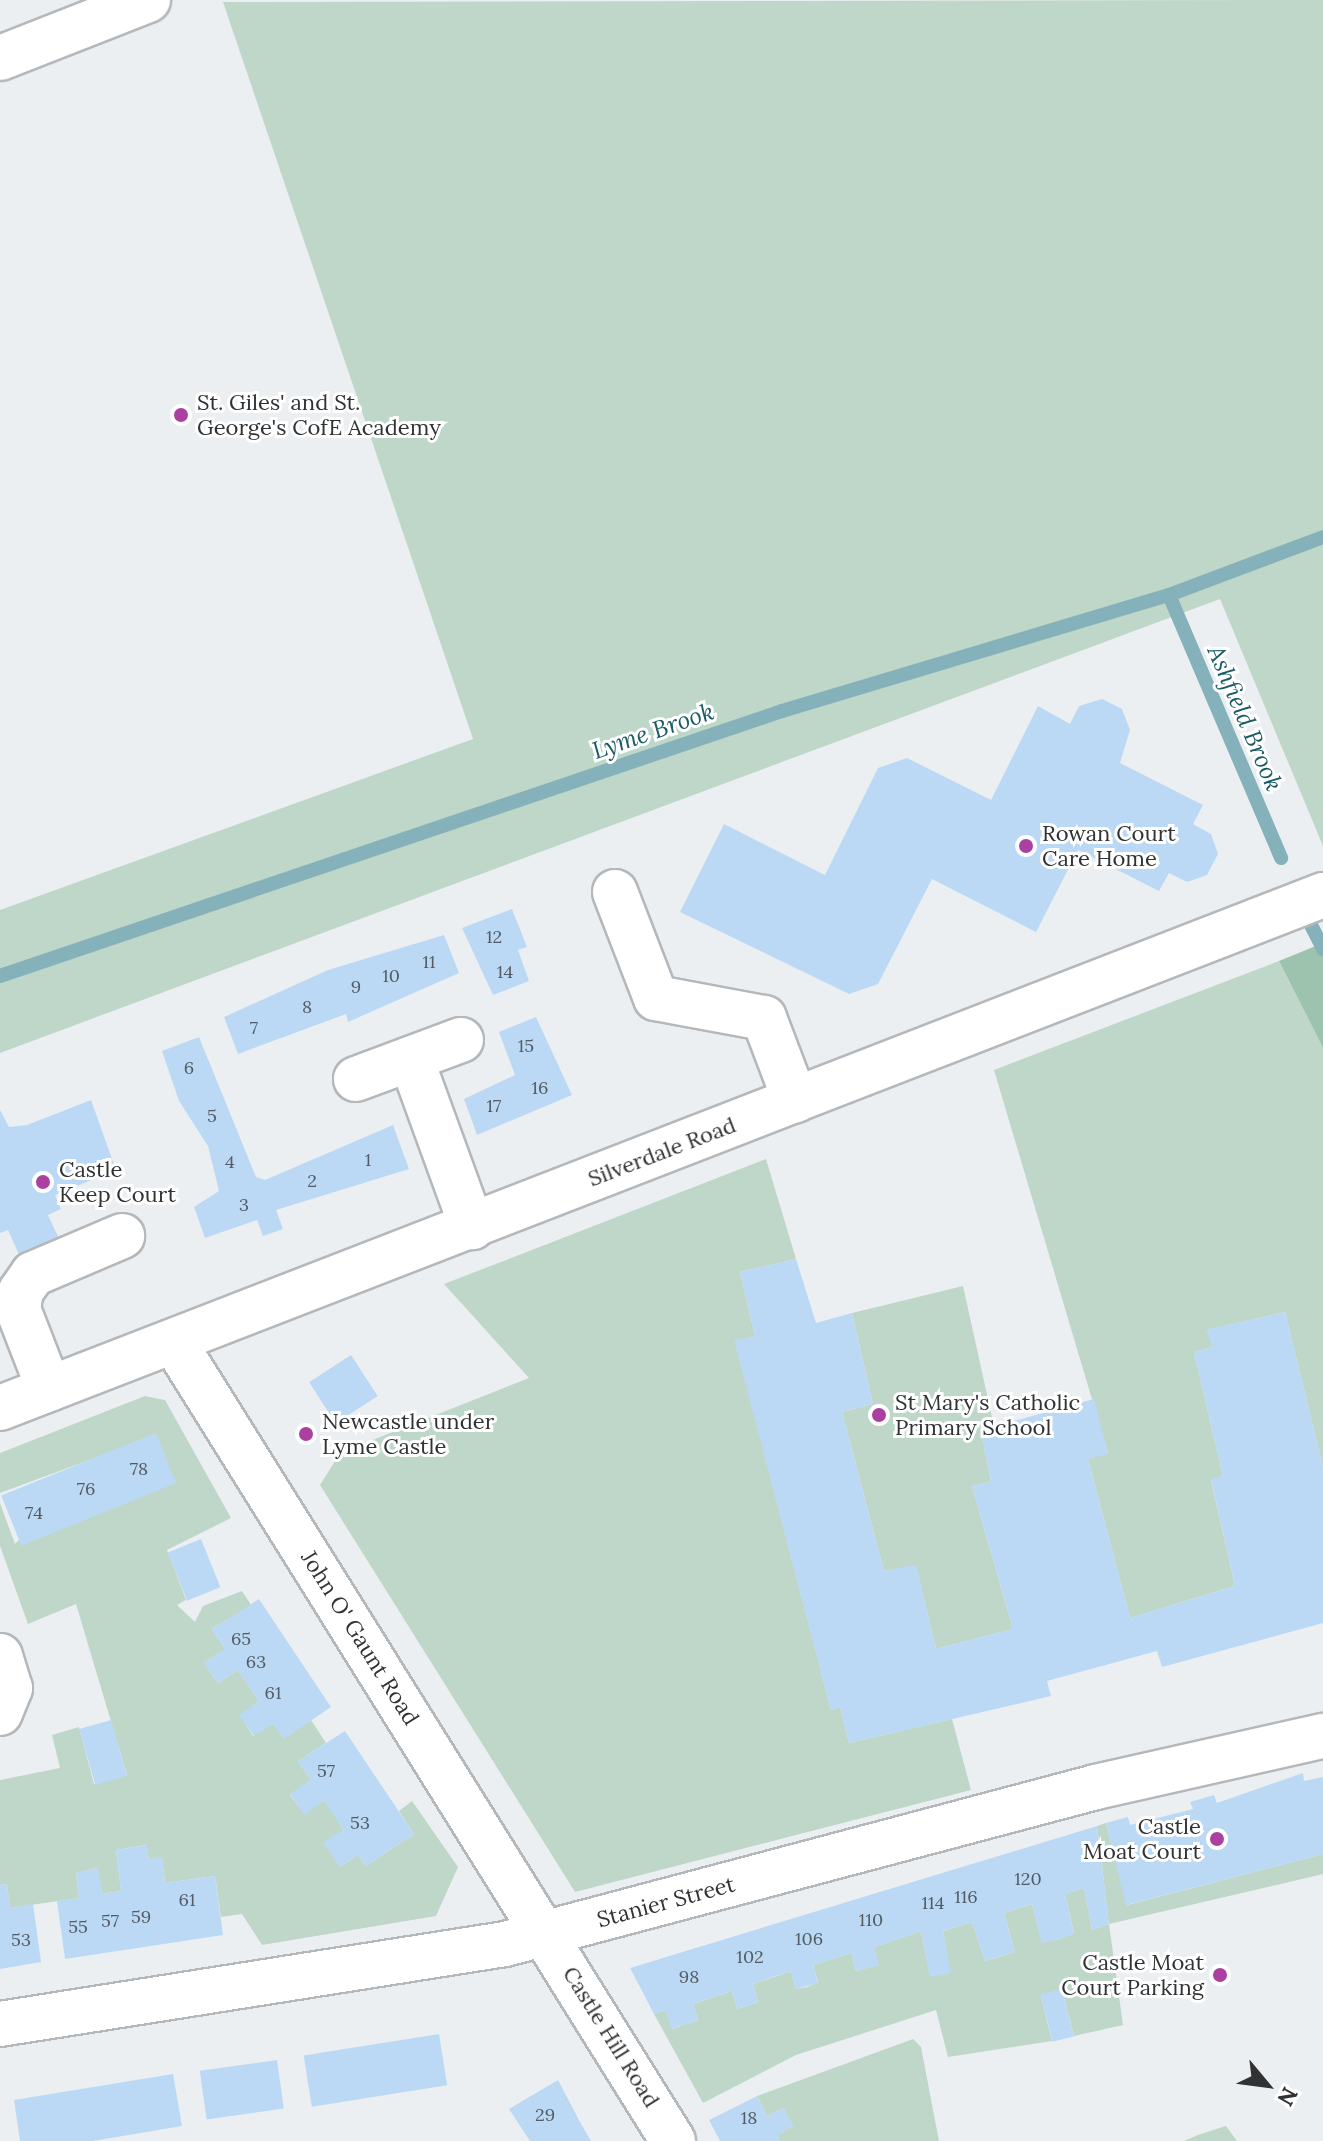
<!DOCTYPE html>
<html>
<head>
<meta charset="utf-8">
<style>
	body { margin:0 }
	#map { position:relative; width:1323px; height:2141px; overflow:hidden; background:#eceff2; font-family:Lora,serif }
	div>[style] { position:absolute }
	.green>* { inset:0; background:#bed7c9 }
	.forest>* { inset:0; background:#9dc3af }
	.stream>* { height:14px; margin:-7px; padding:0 7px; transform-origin:7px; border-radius:7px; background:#85b2ba }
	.building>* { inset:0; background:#bbd9f5; transform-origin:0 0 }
	.roads { filter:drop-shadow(2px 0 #b5b8bb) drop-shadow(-2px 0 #b5b8bb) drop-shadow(0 2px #b5b8bb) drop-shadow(0 -2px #b5b8bb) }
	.minor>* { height:44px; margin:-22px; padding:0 22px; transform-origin:22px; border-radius:22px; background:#fff }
	.major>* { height:44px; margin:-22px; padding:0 22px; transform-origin:22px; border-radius:22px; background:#fff }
	.dots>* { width:22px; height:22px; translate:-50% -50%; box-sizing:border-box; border:4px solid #fff; border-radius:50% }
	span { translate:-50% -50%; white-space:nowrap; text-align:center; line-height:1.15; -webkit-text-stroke:6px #fff; paint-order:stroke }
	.number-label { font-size:18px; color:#535c64 }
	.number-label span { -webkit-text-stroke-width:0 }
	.poi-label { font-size:22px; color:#303233 }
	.left { translate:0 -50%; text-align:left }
	.right { translate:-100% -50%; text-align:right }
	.street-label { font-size:22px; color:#303233 }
	.water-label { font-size:24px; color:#1b5b64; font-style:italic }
	.north { position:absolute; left:1227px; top:2045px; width:80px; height:80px; -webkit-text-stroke:6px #fff; paint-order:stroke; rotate:119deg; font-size:22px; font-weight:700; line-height:32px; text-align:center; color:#303233 }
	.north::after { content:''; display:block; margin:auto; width:28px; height:36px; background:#303233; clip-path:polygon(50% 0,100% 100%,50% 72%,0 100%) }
</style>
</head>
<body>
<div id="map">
	<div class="green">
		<div style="clip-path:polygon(1323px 0,1323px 846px,1220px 599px,0 1053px,0 910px,473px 739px,223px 2px)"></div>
		<div style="clip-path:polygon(1279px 961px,1323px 1048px,1323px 1467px,1285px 1312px,1207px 1330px,1213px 1347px,1194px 1352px,1223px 1476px,1211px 1480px,1235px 1586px,1130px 1618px,1088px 1459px,1108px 1453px,994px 1070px)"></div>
		<div style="clip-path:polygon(766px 1159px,796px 1259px,740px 1272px,755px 1336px,735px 1341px,831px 1710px,840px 1707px,849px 1743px,952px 1719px,971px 1790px,575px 1892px,320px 1485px,340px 1453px,529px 1378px,444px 1284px)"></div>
		<div style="clip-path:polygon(963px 1286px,994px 1426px,981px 1430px,991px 1482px,972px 1486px,1013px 1629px,936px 1649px,916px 1566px,884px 1571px,842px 1412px,873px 1404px,852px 1313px)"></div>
		<div style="clip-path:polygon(145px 1396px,165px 1400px,231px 1518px,167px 1550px,186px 1600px,177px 1605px,195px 1622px,203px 1606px,242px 1591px,251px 1605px,212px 1629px,225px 1649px,204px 1663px,218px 1683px,238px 1670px,259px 1701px,240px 1715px,253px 1736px,273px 1723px,284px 1738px,311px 1720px,326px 1743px,298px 1761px,311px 1780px,290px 1795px,304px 1814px,324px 1800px,335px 1816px,344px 1830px,324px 1843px,340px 1867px,358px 1855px,366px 1866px,414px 1834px,399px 1811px,412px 1801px,458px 1867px,436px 1916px,262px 1945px,242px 1914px,221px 1917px,215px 1876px,165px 1883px,162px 1858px,149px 1860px,146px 1845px,116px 1850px,121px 1891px,102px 1894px,97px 1868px,76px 1873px,79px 1898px,10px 1908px,7px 1884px,0 1885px,0 1780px,60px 1768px,52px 1735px,79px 1727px,94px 1784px,127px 1775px,76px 1604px,28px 1624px,0 1546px,0 1503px,15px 1544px,103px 1455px,0 1493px,0 1453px)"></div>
		<div style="clip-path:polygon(1106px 1823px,1127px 1905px,1323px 1854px,1323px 1874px,1109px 1924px,1123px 2025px,1074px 2036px,1062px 1989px,1041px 1996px,1052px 2041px,948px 2057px,936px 2010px,796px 2055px,703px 2103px,654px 2014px,666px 2010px,672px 2029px,698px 2020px,693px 2004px,732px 1991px,737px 2009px,758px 2002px,753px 1984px,791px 1971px,796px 1989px,807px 1987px,818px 1982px,813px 1965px,852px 1953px,856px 1971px,878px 1965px,874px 1947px,921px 1931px,930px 1976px,950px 1973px,943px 1931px,972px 1922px,985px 1961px,999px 1957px,1015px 1952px,1004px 1913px,1032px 1904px,1042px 1942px,1060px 1939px,1074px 1933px,1065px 1894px,1084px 1888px,1092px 1930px,1109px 1924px,1097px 1826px)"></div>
		<div style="clip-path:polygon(913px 2039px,921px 2047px,939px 2141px,780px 2141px,777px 2135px,793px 2126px,788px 2117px,784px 2108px,767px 2116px,757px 2096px)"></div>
		<div style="clip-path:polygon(1226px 2126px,1237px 2141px,1184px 2141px,1198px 2135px)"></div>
	</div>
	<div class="forest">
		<div style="clip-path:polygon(1323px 943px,1323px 1048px,1279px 961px)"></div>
	</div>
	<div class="stream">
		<div style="left:1169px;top:595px;width:286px;rotate:66.9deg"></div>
		<div style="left:1312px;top:927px;width:25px;rotate:63deg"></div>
		<div style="left:0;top:976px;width:826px;rotate:-18.72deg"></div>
		<div style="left:782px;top:711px;width:404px;rotate:-16.7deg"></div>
		<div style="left:1169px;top:595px;width:165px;rotate:-20.6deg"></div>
	</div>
	<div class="building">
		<div style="clip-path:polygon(1102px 699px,1122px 709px,1130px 730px,1120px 763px,1203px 805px,1193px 824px,1211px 834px,1218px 854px,1207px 875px,1187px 882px,1169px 873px,1159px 891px,1078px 850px,1036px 932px,932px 879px,878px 984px,849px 994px,680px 912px,724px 824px,825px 875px,878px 768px,907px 758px,991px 800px,1038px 706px,1070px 724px,1079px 706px)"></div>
		<div style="clip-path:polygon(512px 909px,527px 947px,518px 950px,529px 981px,493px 995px,462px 928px)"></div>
		<div style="clip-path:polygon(444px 935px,459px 973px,348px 1022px,346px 1014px,238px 1054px,224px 1017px,328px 970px)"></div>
		<div style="clip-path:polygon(536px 1017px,572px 1095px,477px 1135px,464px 1099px,515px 1075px,499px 1032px)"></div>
		<div style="clip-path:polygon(199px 1037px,256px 1177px,265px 1180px,393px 1125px,409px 1169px,276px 1210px,283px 1229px,263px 1236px,257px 1220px,205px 1238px,194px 1207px,219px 1191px,208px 1146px,179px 1101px,162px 1051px)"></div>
		<div style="clip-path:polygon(91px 1100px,116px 1170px,55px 1195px,61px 1209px,48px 1215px,60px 1241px,21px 1259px,8px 1230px,0 1233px,0 1110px,9px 1127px,27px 1125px)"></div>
		<div style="clip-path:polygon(796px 1259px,816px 1323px,852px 1313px,873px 1404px,842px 1412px,884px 1571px,916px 1565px,936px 1649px,1013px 1629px,972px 1486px,991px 1482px,981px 1430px,1094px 1399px,1108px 1454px,1088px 1459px,1130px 1618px,1235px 1586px,1211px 1479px,1223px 1476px,1194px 1352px,1213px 1347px,1206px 1330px,1285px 1312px,1323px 1467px,1323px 1623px,1162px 1667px,1157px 1651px,1047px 1681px,1051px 1696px,849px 1743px,840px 1707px,831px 1710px,734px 1340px,755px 1336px,740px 1272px)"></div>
		<div style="left:351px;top:1355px;width:49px;height:50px;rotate:57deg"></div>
		<div style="left:156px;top:1433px;width:54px;height:167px;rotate:68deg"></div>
		<div style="left:201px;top:1539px;width:52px;height:36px;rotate:68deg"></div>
		<div style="clip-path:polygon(259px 1599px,331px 1707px,284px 1739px,273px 1723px,254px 1736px,239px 1715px,259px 1701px,238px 1670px,218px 1683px,204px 1663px,225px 1649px,212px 1629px)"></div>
		<div style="left:111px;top:1720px;width:58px;height:33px;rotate:74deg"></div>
		<div style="clip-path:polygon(345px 1731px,414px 1834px,366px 1866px,358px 1855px,340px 1867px,323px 1842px,344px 1830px,324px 1800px,304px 1815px,290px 1794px,311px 1780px,298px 1761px)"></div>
		<div style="clip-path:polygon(1303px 1773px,1304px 1781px,1323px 1777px,1323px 1854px,1126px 1905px,1106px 1823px,1128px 1817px,1130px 1825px,1193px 1809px,1190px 1802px,1214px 1795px,1217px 1803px)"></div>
		<div style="clip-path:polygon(1097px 1826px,1109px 1924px,1092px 1930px,1084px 1888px,1065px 1894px,1074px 1934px,1060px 1939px,1042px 1943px,1032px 1904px,1004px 1913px,1015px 1952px,985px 1961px,972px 1922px,943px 1931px,951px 1973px,930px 1977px,921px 1931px,874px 1947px,879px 1965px,856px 1971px,852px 1953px,813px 1965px,818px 1983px,796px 1989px,791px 1971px,772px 1977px,753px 1984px,758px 2002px,737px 2009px,732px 1991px,693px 2004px,698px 2020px,671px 2029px,666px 2010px,654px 2014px,630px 1968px)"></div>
		<div style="clip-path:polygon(147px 1845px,149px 1860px,162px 1857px,165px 1883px,215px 1876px,223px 1935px,65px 1959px,57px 1901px,79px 1898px,76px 1873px,98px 1868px,102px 1894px,121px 1891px,116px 1850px)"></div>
		<div style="clip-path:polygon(7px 1884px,10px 1908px,33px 1904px,41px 1962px,0 1969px,0 1885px)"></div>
		<div style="left:1062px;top:1989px;width:49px;height:22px;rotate:76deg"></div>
		<div style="left:439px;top:2034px;width:52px;height:137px;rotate:81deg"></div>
		<div style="left:277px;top:2060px;width:49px;height:78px;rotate:82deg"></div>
		<div style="clip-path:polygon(173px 2074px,182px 2126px,93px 2141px,20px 2141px,14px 2100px)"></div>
		<div style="clip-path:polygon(558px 2080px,580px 2122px,591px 2141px,530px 2141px,509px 2109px)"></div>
		<div style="clip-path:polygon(757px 2096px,767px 2116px,784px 2108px,793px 2126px,777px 2135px,780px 2141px,720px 2141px,709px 2120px)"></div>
	</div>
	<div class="roads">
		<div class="minor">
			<div style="left:0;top:58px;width:159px;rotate:-21.4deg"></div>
			<div style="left:615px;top:892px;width:114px;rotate:68.9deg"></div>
			<div style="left:656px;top:998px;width:110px;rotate:10.5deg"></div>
			<div style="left:764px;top:1018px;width:88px;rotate:69.3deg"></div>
			<div style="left:411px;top:1059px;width:179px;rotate:70deg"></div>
			<div style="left:356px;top:1079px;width:112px;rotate:-20.4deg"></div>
			<div style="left:174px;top:1342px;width:942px;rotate:58.01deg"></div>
			<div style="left:49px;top:1389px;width:86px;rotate:-111.2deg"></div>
			<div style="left:18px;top:1309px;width:18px;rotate:-81deg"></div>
			<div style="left:21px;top:1291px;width:21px;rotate:-55deg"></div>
			<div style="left:33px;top:1274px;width:97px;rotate:-23.1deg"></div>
			<div style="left:0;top:1656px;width:34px;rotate:73deg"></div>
			<div style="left:10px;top:1688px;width:27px;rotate:112deg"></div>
			<div style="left:0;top:2024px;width:511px;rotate:-9deg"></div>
			<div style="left:505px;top:1944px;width:611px;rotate:-14.88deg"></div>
			<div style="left:1096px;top:1787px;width:233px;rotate:-12.7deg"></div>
		</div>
		<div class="major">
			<div style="left:0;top:1408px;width:1419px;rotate:-21.19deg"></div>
		</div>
	</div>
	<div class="dots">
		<div style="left:181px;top:415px;background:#ab40a1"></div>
		<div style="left:1026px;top:846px;background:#ab40a1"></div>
		<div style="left:43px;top:1182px;background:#ab40a1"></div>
		<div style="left:879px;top:1415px;background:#ab40a1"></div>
		<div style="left:306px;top:1434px;background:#ab40a1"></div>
		<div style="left:1217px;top:1839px;background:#ab40a1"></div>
		<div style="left:1220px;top:1975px;background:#ab40a1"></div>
	</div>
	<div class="number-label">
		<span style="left:494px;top:937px">12</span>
		<span style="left:429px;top:962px">11</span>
		<span style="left:505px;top:972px">14</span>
		<span style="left:391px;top:976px">10</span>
		<span style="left:356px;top:987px">9</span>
		<span style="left:307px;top:1007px">8</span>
		<span style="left:254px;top:1028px">7</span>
		<span style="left:526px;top:1046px">15</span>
		<span style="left:189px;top:1068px">6</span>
		<span style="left:540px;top:1088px">16</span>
		<span style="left:494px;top:1106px">17</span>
		<span style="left:212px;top:1116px">5</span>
		<span style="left:368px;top:1160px">1</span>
		<span style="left:230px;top:1162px">4</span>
		<span style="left:312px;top:1181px">2</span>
		<span style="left:244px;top:1205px">3</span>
		<span style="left:139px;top:1469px">78</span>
		<span style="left:86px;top:1489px">76</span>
		<span style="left:34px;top:1513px">74</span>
		<span style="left:241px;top:1639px">65</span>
		<span style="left:256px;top:1662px">63</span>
		<span style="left:273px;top:1693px">61</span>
		<span style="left:326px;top:1771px">57</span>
		<span style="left:360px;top:1823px">53</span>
		<span style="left:1028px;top:1879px">120</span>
		<span style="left:966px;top:1897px">116</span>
		<span style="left:187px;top:1900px">61</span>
		<span style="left:933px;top:1903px">114</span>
		<span style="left:141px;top:1917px">59</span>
		<span style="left:871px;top:1920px">110</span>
		<span style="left:110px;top:1921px">57</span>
		<span style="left:78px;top:1927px">55</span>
		<span style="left:809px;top:1939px">106</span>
		<span style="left:21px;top:1940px">53</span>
		<span style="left:750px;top:1957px">102</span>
		<span style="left:689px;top:1977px">98</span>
		<span style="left:545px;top:2115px">29</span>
		<span style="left:749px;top:2118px">18</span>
	</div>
	<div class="poi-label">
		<span class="left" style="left:197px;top:415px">St. Giles' and St.<br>George's CofE Academy</span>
		<span class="left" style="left:1042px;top:846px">Rowan Court<br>Care Home</span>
		<span class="left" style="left:59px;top:1182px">Castle<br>Keep Court</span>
		<span class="left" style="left:895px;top:1415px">St Mary's Catholic<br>Primary School</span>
		<span class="left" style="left:322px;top:1434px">Newcastle under<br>Lyme Castle</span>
		<span class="right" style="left:1201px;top:1839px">Castle<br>Moat Court</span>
		<span class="right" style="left:1204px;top:1975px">Castle Moat<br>Court Parking</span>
	</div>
	<div class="street-label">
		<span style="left:662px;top:1152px;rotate:-21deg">Silverdale Road</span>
		<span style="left:360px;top:1638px;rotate:58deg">John O' Gaunt Road</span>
		<span style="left:666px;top:1902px;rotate:-15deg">Stanier Street</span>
		<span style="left:611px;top:2037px;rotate:58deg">Castle Hill Road</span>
	</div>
	<div class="water-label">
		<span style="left:1245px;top:718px;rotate:67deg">Ashfield Brook</span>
		<span style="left:653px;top:731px;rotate:-19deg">Lyme Brook</span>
	</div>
	<div class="north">N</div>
</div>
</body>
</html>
